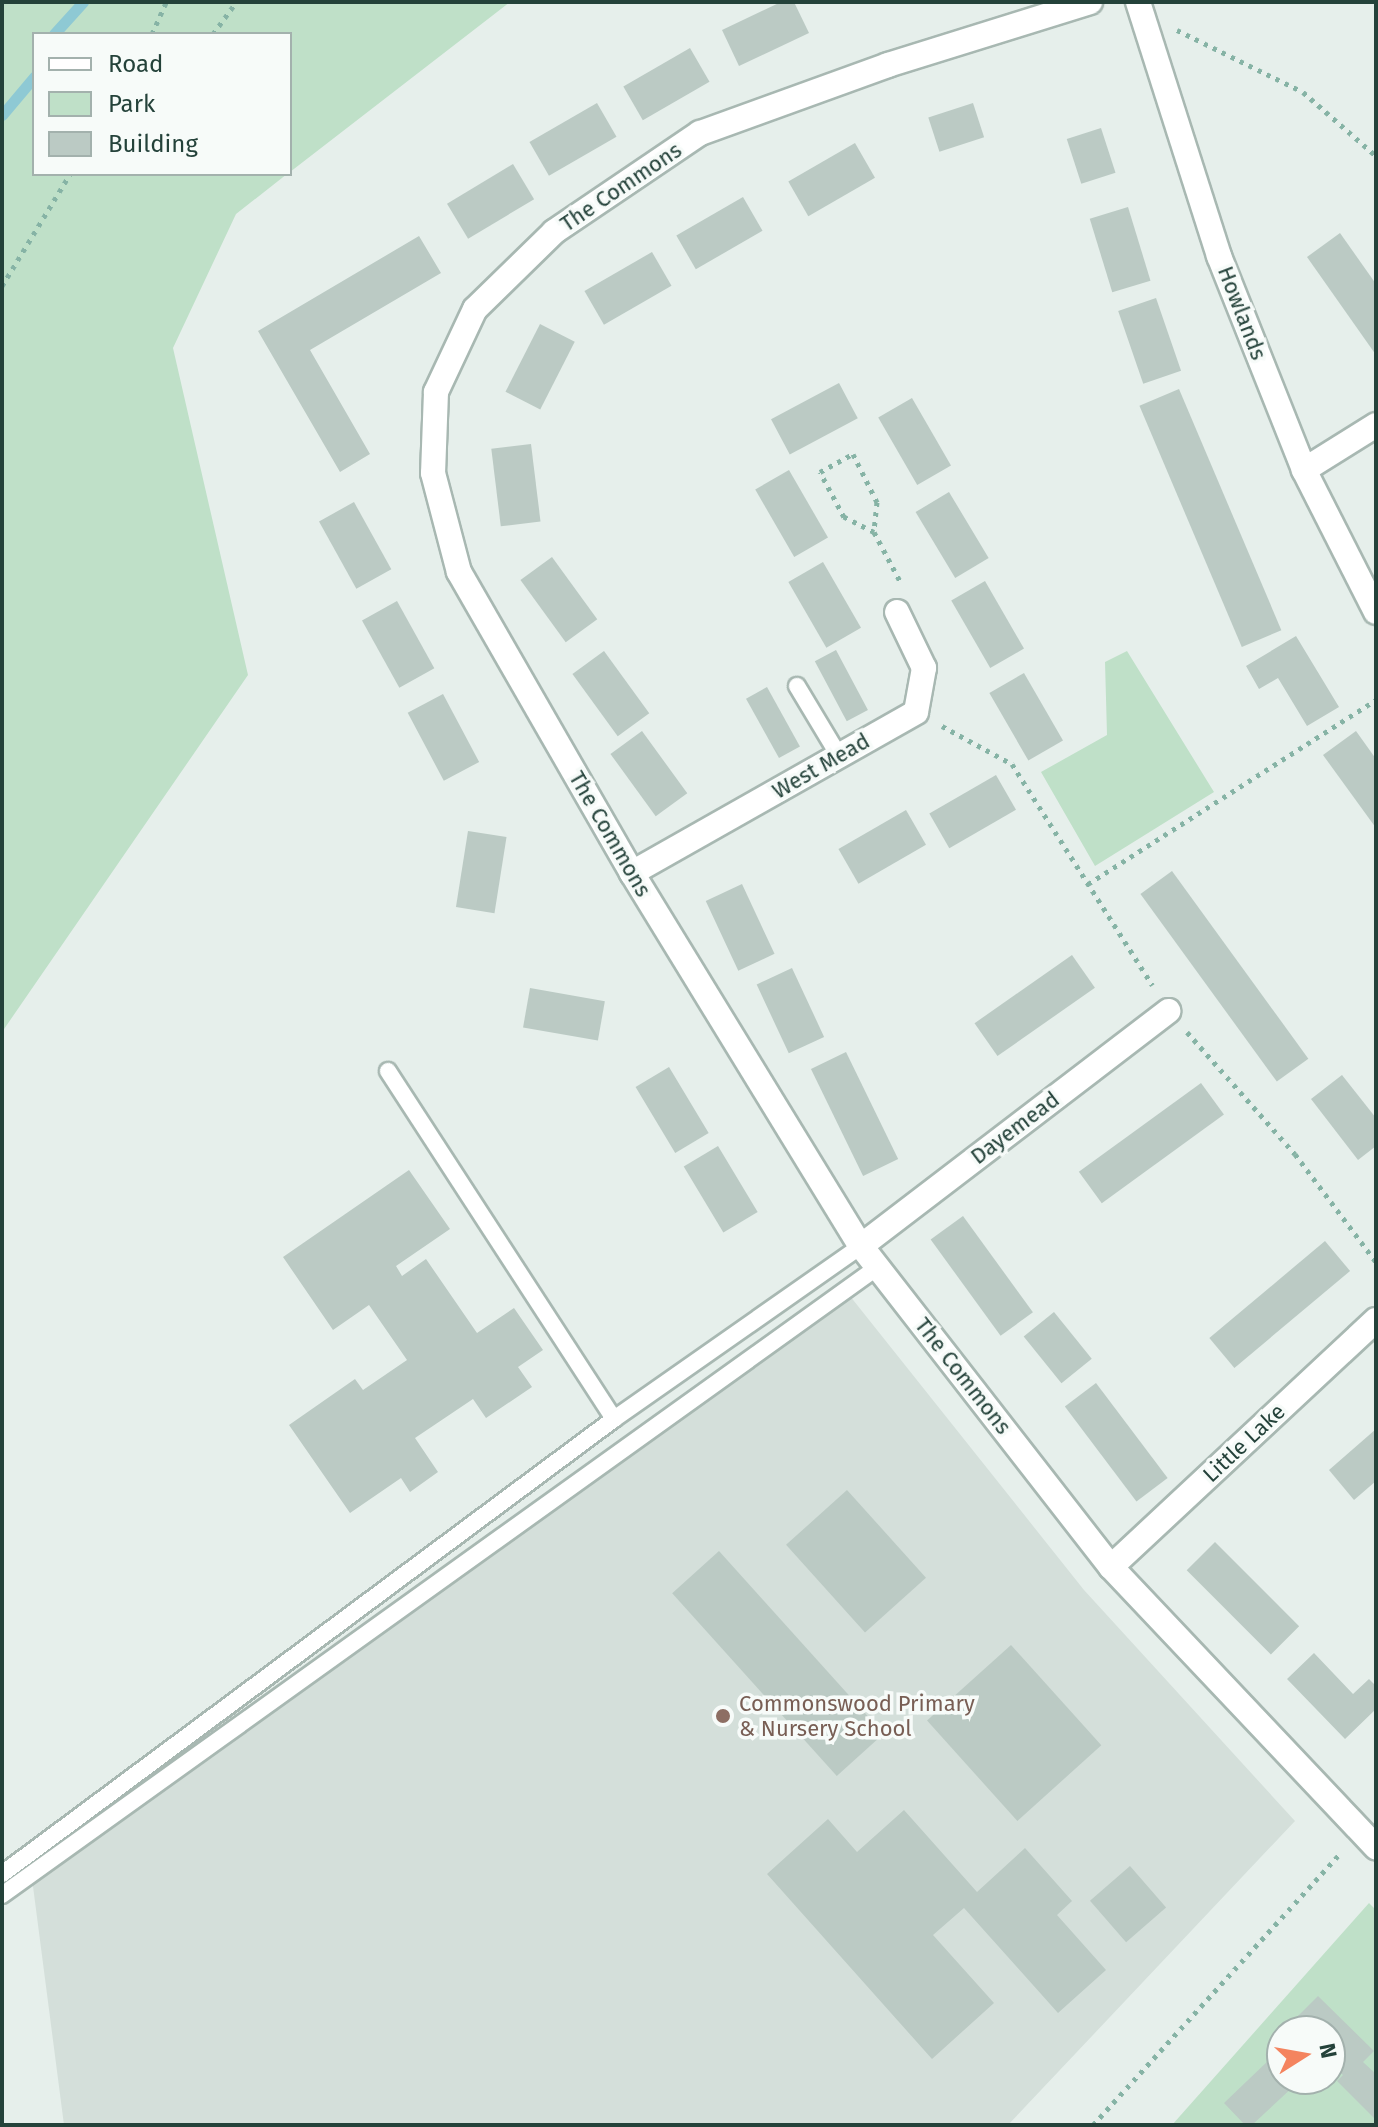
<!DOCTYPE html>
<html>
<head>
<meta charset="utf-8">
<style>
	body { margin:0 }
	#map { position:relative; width:1378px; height:2127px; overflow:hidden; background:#e6efeb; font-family:"Fira Sans",sans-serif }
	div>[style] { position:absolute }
	.built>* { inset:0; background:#d4dfda }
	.green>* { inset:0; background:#bfe0c8 }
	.stream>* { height:11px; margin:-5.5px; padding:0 5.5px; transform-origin:5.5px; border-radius:5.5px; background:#8ec9d4 }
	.building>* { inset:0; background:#bbcac4; transform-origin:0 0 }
	.path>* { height:5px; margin-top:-2.5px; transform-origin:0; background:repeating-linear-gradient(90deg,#86b3a5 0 4px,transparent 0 10px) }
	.roads { filter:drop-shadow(2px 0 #a8b8b2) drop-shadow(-2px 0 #a8b8b2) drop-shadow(0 2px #a8b8b2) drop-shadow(0 -2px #a8b8b2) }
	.lane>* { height:16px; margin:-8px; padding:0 8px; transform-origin:8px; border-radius:8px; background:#fff }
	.street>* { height:24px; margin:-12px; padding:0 12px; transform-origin:12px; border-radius:12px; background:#fff }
	.secondary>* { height:24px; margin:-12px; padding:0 12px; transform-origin:12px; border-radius:12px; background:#fff }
	.dots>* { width:22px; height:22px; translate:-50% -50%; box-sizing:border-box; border:4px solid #f7fbf9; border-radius:50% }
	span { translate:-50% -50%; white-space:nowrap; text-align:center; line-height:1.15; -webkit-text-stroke:7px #f7fbf9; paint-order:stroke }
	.street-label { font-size:22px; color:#24423a }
	.education-label { font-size:22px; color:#785e54 }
	.left { translate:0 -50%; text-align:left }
	.frame { position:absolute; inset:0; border:4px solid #24423a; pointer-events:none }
	.legend { position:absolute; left:32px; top:32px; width:260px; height:144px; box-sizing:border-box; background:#f7fbf9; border:2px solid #a3b1ad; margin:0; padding:10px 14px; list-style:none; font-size:24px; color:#24423a }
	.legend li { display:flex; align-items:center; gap:16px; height:40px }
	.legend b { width:40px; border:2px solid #a3b1ad }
	.north { position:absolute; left:1266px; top:2015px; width:80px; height:80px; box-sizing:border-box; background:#f7fbf9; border:2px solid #a3b1ad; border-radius:50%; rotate:79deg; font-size:22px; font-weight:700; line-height:32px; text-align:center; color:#24423a }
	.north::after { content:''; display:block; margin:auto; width:28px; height:36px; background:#f4845f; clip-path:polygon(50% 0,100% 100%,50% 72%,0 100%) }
</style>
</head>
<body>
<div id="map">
	<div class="built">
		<div style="clip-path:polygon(842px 1286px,1084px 1590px,1295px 1821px,1008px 2125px,64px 2125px,31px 1871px)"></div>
	</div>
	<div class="green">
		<div style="clip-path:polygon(2px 2px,510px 2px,290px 172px,290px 34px,34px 34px,34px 174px,287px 174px,236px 214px,173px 348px,248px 675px,2px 1032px)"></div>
		<div style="clip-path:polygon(1127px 651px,1214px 792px,1095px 866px,1041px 772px,1107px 735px,1105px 662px)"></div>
		<div style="clip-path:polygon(evenodd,1369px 1903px,1376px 1910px,1376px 2125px,1172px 2125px,1369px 1903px,1282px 2031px,1330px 2031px,1330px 2079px,1282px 2079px,1282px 2031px)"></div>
	</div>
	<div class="stream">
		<div style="left:54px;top:34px;width:43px;rotate:-47.8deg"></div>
		<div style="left:2px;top:115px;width:50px;rotate:-49.9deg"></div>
	</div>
	<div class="building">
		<div style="clip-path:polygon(781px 2px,794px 2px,809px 33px,739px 66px,722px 30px)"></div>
		<div style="left:690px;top:48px;width:39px;height:77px;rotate:60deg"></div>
		<div style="left:597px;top:103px;width:39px;height:78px;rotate:60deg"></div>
		<div style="left:973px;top:103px;width:36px;height:47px;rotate:72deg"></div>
		<div style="left:1101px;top:128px;width:47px;height:36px;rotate:72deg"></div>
		<div style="left:855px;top:143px;width:40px;height:77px;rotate:60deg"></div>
		<div style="left:513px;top:164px;width:41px;height:77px;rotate:59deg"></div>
		<div style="left:743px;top:197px;width:39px;height:77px;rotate:60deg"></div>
		<div style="left:1128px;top:207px;width:77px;height:40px;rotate:73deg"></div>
		<div style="clip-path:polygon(1340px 233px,1376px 284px,1376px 355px,1307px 257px)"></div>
		<div style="clip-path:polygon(419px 236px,441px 273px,310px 350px,370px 454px,340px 472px,258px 331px)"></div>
		<div style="left:652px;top:252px;width:39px;height:78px;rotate:60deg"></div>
		<div style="left:1156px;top:298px;width:77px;height:40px;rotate:71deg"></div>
		<div style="left:540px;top:324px;width:39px;height:76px;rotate:27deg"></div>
		<div style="left:839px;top:383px;width:40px;height:77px;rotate:62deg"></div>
		<div style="left:1179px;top:389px;width:262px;height:43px;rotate:67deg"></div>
		<div style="left:912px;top:398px;width:78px;height:39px;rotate:60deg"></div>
		<div style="left:531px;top:444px;width:78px;height:40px;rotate:83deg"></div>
		<div style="left:789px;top:470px;width:78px;height:39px;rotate:60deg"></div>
		<div style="left:949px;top:492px;width:77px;height:39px;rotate:59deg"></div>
		<div style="left:354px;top:502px;width:77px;height:40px;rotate:61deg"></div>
		<div style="left:552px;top:557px;width:77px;height:39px;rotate:54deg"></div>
		<div style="left:823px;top:562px;width:76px;height:40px;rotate:60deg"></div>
		<div style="left:985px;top:581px;width:78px;height:39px;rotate:60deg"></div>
		<div style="left:397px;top:601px;width:77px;height:40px;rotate:61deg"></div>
		<div style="clip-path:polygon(1296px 636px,1339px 707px,1307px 726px,1278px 678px,1259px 689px,1246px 666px)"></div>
		<div style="left:836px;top:650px;width:68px;height:24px;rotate:62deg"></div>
		<div style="left:604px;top:651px;width:77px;height:39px;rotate:54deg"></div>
		<div style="left:1024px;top:673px;width:78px;height:40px;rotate:60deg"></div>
		<div style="left:767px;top:687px;width:68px;height:24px;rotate:61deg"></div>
		<div style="left:443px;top:694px;width:77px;height:40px;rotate:62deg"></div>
		<div style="left:642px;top:731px;width:77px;height:39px;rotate:54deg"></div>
		<div style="clip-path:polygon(1356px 731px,1376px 759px,1376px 828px,1323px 755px)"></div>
		<div style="left:996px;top:775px;width:40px;height:77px;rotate:60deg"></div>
		<div style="left:906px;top:810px;width:40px;height:78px;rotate:60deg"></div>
		<div style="left:468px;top:831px;width:39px;height:77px;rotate:9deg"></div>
		<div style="left:1172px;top:871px;width:232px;height:39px;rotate:54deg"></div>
		<div style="left:742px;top:884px;width:77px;height:40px;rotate:65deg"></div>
		<div style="left:1072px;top:955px;width:40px;height:119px;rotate:55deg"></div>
		<div style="left:792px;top:968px;width:76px;height:39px;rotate:65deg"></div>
		<div style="left:530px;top:988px;width:76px;height:40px;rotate:10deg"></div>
		<div style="left:846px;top:1052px;width:119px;height:39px;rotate:64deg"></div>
		<div style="left:669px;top:1067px;width:77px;height:39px;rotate:59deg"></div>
		<div style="clip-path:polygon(1342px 1075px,1376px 1118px,1376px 1146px,1358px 1160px,1311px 1099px)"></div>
		<div style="left:1201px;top:1083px;width:39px;height:151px;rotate:54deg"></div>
		<div style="left:718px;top:1146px;width:77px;height:40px;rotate:59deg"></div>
		<div style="clip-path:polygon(409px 1170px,450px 1229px,396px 1266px,402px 1276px,426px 1259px,477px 1333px,514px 1308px,543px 1350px,518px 1367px,532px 1387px,486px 1418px,473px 1399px,415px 1438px,438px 1472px,410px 1492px,401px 1478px,350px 1513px,289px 1425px,355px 1379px,363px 1390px,407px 1360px,369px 1305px,333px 1330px,283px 1257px)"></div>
		<div style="left:963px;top:1216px;width:119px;height:40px;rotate:54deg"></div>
		<div style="left:1325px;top:1241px;width:39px;height:151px;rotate:50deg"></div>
		<div style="left:1054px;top:1312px;width:60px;height:39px;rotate:51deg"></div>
		<div style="left:1096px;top:1383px;width:119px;height:39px;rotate:53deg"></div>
		<div style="clip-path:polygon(1376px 1429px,1376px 1481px,1354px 1500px,1329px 1470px)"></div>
		<div style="left:847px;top:1490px;width:118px;height:82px;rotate:48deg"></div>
		<div style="left:1215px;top:1542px;width:119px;height:40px;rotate:45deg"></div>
		<div style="left:719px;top:1551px;width:246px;height:63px;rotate:48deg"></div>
		<div style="left:1011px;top:1645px;width:135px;height:113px;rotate:48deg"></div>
		<div style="clip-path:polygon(1314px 1653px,1353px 1694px,1369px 1679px,1376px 1686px,1376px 1709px,1345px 1739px,1287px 1679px)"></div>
		<div style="clip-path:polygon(904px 1810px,977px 1892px,1025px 1848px,1072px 1901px,1057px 1915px,1106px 1970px,1058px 2013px,964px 1908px,933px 1935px,994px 2003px,932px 2059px,767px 1874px,828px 1819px,857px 1852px)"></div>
		<div style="left:1130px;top:1866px;width:55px;height:53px;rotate:49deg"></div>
		<div style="clip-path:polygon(1318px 1996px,1374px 2051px,1363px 2062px,1376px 2074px,1376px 2120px,1337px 2081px,1343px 2075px,1337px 2070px,1330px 2077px,1330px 2031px,1283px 2031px)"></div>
		<div style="clip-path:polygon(1270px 2059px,1282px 2079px,1295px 2085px,1252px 2125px,1245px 2125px,1224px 2103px)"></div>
	</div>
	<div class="path">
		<div style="left:1177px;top:30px;width:140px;rotate:26.2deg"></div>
		<div style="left:1303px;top:92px;width:97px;rotate:41.2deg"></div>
		<div style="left:152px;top:34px;width:35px;rotate:-66deg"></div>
		<div style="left:213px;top:34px;width:39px;rotate:-54deg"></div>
		<div style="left:2px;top:286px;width:131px;rotate:-58.7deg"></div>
		<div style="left:874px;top:532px;width:34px;rotate:-153deg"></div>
		<div style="left:844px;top:517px;width:51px;rotate:-118.1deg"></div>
		<div style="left:820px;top:472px;width:38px;rotate:-29deg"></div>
		<div style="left:853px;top:454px;width:54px;rotate:63.4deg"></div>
		<div style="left:877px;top:502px;width:30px;rotate:96deg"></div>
		<div style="left:874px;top:532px;width:58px;rotate:62.1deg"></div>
		<div style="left:942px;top:726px;width:80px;rotate:28.5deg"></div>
		<div style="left:1012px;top:764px;width:262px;rotate:57.6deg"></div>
		<div style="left:1088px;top:884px;width:342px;rotate:-32.6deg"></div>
		<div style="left:1187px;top:1032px;width:163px;rotate:48.5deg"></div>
		<div style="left:1295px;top:1154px;width:135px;rotate:53.1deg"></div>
		<div style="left:1093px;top:2125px;width:369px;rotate:-47.7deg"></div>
	</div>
	<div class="roads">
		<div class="lane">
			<div style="left:797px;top:686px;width:82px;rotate:59deg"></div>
			<div style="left:388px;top:1071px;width:415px;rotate:57deg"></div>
			<div style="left:2px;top:1874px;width:763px;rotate:-36.63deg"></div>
			<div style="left:614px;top:1419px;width:302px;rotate:-35deg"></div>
			<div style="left:2px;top:1895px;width:1078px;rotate:-35.64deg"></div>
		</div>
		<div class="street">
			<div style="left:1090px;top:2px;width:212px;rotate:162.7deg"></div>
			<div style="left:888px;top:65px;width:200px;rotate:160.1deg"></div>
			<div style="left:700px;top:133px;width:176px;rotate:145.9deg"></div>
			<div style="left:554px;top:232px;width:110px;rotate:135.7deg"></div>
			<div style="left:475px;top:309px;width:92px;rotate:115.2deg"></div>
			<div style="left:436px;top:392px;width:81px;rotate:92.1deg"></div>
			<div style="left:433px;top:473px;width:102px;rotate:75.3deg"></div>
			<div style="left:459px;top:572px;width:347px;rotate:60.1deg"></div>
			<div style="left:632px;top:873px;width:438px;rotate:58.5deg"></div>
			<div style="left:861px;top:1246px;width:407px;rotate:52.1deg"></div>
			<div style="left:1111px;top:1567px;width:386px;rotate:46.6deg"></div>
			<div style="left:1304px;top:470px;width:85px;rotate:-32deg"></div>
			<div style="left:632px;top:873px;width:326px;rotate:-29.5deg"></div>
			<div style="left:916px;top:712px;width:45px;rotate:-79.7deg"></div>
			<div style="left:924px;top:668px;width:62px;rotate:-115.7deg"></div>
			<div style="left:861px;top:1246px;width:387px;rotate:-37.4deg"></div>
			<div style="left:1111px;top:1567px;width:362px;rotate:-43deg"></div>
		</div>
		<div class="secondary">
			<div style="left:1138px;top:2px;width:267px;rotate:72.3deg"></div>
			<div style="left:1219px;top:256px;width:230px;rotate:68.3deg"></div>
			<div style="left:1304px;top:470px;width:159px;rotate:63.1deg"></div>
		</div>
	</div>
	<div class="dots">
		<div style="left:723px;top:1716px;background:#8d6e63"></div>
	</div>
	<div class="street-label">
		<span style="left:621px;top:187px;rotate:-34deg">The Commons</span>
		<span style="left:1242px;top:313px;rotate:69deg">Howlands</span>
		<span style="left:821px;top:766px;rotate:-30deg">West Mead</span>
		<span style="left:610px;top:834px;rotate:60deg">The Commons</span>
		<span style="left:1015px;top:1128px;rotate:-37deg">Dayemead</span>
		<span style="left:963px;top:1376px;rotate:52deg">The Commons</span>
		<span style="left:1244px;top:1443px;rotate:-43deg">Little Lake</span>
	</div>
	<div class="education-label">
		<span class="left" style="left:739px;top:1716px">Commonswood Primary<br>&amp; Nursery School</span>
	</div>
	<div class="frame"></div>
	<ul class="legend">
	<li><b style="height:10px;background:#fff"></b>Road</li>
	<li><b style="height:22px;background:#bfe0c8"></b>Park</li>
	<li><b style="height:22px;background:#bbcac4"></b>Building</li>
	</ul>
	<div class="north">N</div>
</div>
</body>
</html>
